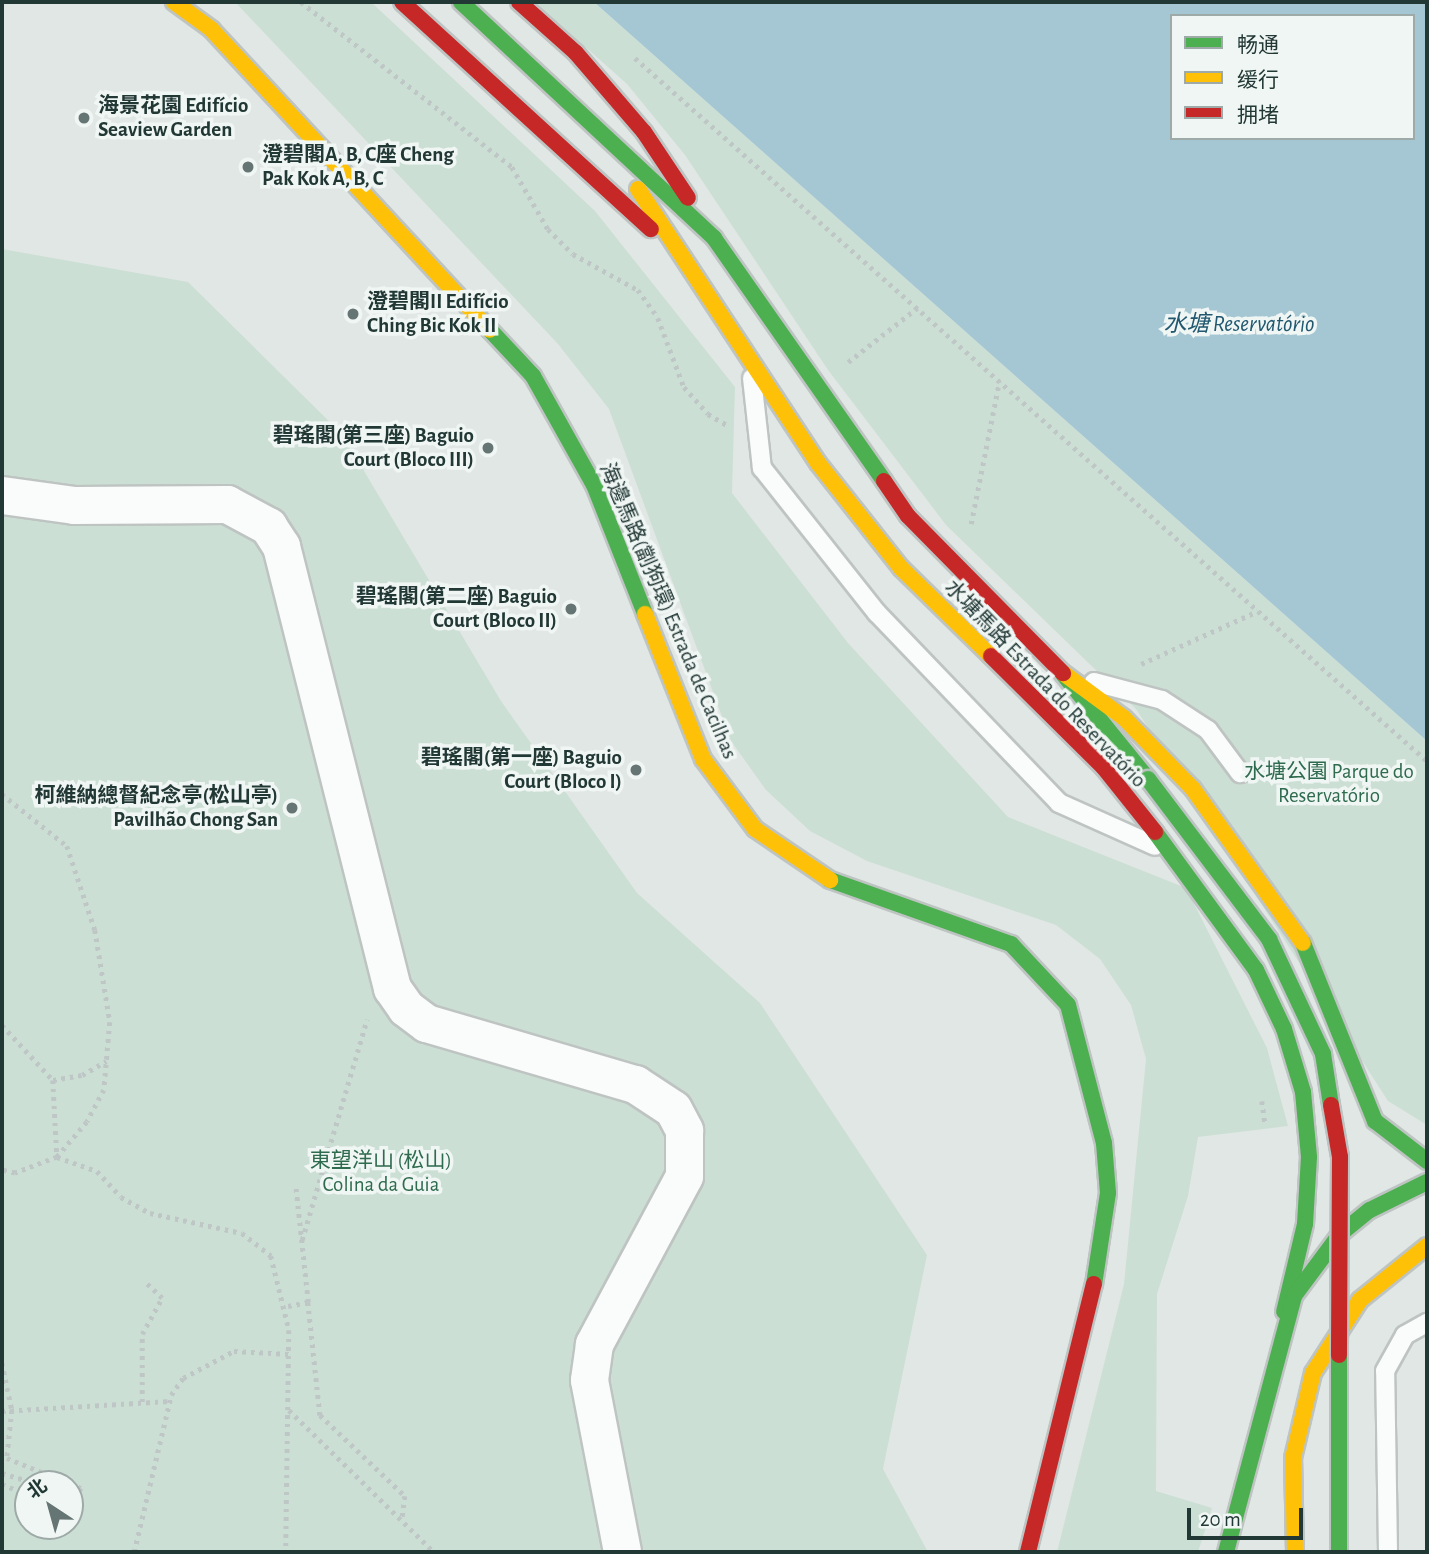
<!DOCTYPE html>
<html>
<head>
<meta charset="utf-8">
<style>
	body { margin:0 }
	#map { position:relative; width:1429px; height:1554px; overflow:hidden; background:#e1e7e5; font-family:"Alegreya Sans","Noto Sans SC",sans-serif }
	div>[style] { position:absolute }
	.green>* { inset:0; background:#ccdfd4 }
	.water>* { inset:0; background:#a5c7d3 }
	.path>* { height:4.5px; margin-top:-2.25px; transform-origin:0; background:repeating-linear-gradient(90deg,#bfc7c6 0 3.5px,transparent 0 8.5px) }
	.roads { filter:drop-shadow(2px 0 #bec4c2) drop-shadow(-2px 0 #bec4c2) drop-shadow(0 2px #bec4c2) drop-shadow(0 -2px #bec4c2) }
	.lane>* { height:18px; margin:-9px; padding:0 9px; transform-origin:9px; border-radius:9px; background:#fafbfb }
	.street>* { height:37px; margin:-18.5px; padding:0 18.5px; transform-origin:18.5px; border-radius:18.5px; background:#fafbfb }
	.fast>* { height:16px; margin:-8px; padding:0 8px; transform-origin:8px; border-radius:8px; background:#4caf50 }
	.slow>* { height:16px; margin:-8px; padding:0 8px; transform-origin:8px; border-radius:8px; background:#ffc107 }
	.jam>* { height:16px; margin:-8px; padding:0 8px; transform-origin:8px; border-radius:8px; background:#c62828 }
	.bridges { filter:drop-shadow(2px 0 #bcc3c2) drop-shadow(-2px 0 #bcc3c2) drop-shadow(0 2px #bcc3c2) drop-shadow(0 -2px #bcc3c2) }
	.fast-bridge>* { height:16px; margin:-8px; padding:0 8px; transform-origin:8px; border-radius:8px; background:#4caf50 }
	.jam-bridge>* { height:16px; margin:-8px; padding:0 8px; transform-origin:8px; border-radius:8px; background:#c62828 }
	.dots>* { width:19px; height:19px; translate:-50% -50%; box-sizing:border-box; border:4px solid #f0f6f4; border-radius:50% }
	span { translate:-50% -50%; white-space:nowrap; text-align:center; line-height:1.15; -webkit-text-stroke:7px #f0f6f4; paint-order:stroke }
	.poi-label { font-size:21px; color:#223835; font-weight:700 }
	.left { translate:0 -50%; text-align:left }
	.right { translate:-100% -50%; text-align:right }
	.street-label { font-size:21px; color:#223835 }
	.park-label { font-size:21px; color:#2f6b4e }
	.water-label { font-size:23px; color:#21586f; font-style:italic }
	.frame { position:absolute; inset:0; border:4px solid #223835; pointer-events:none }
	.legend { position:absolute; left:1170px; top:14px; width:245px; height:126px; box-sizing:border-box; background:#f0f6f4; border:2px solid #9eaaa8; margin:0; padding:9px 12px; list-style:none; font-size:21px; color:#223835 }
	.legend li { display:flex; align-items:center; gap:14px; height:35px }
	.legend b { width:35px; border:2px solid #9eaaa8 }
	.north { position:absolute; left:14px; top:1470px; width:70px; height:70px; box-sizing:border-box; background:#f0f6f4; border:2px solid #9eaaa8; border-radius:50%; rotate:324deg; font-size:19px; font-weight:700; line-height:28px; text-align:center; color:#223835 }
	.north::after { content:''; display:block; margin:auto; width:24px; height:32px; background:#657573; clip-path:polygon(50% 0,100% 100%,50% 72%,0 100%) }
	.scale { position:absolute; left:1187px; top:1508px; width:116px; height:32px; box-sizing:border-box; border:4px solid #223835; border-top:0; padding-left:9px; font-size:21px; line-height:24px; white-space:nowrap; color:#223835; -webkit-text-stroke:5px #f0f6f4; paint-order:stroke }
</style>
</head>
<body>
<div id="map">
	<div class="green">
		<div style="clip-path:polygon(235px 2px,371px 2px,595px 211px,735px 387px,732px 493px,848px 643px,1008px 817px,1186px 888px,1267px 1048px,1288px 1126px,1198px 1137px,1188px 1196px,1157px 1294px,1156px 1491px,1212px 1508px,1198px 1552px,1057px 1552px,1124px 1284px,1146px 1059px,1131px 1005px,1100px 959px,1056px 925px,867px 861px,810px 831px,766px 790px,731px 741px,609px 409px,558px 344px)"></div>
		<div style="clip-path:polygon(535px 2px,594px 2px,1427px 741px,1427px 1125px,1388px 1101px,1136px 709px,946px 525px,828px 370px,685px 155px,627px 84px)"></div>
		<div style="clip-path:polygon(evenodd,2px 249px,188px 282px,342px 434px,501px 701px,637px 893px,760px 1003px,927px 1255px,883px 1469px,928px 1552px,2px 1552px,2px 249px,28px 1484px,70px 1484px,70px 1526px,28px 1526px,28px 1484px)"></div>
	</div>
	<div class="water">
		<div style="clip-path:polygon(evenodd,594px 2px,1427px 2px,1427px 741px,594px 2px,1172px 16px,1413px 16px,1413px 138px,1172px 138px,1172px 16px)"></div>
	</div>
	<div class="path">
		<div style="left:301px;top:2px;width:268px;rotate:38deg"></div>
		<div style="left:512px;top:167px;width:72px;rotate:59.9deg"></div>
		<div style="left:548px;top:229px;width:35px;rotate:45deg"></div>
		<div style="left:573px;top:254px;width:74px;rotate:29deg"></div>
		<div style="left:638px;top:290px;width:34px;rotate:54deg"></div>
		<div style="left:658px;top:318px;width:74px;rotate:69.4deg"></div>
		<div style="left:684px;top:387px;width:36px;rotate:48deg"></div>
		<div style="left:708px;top:414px;width:24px;rotate:30deg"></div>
		<div style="left:635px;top:58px;width:1059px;rotate:41.59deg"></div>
		<div style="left:848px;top:362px;width:88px;rotate:-38deg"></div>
		<div style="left:971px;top:524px;width:145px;rotate:-78.8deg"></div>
		<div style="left:1141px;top:664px;width:128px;rotate:-24.4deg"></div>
		<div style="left:2px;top:794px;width:83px;rotate:38.7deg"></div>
		<div style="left:67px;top:846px;width:89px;rotate:71.6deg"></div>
		<div style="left:95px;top:930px;width:93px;rotate:80.7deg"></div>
		<div style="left:110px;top:1022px;width:68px;rotate:95deg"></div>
		<div style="left:104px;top:1090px;width:36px;rotate:118deg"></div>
		<div style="left:87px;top:1122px;width:46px;rotate:130.6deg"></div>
		<div style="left:57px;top:1157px;width:45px;rotate:159.1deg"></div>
		<div style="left:15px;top:1173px;width:13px;rotate:-167deg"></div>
		<div style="left:2px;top:1025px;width:75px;rotate:47.2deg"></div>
		<div style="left:53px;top:1080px;width:76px;rotate:87deg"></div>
		<div style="left:53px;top:1080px;width:29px;rotate:-10deg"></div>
		<div style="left:82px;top:1075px;width:28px;rotate:-30deg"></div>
		<div style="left:1262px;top:1101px;width:22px;rotate:82deg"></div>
		<div style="left:57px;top:1157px;width:42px;rotate:19.3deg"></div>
		<div style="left:97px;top:1171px;width:35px;rotate:47deg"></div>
		<div style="left:121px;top:1197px;width:33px;rotate:29deg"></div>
		<div style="left:150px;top:1213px;width:94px;rotate:12.3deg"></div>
		<div style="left:242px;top:1233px;width:37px;rotate:38deg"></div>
		<div style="left:271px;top:1256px;width:76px;rotate:76.3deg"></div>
		<div style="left:289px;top:1330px;width:222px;rotate:90.8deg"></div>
		<div style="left:302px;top:1240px;width:230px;rotate:-73.6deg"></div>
		<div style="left:308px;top:1302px;width:114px;rotate:83.9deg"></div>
		<div style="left:320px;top:1415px;width:117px;rotate:43.6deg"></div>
		<div style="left:405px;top:1496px;width:25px;rotate:97deg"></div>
		<div style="left:288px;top:1306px;width:20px;rotate:-11deg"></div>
		<div style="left:308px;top:1302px;width:114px;rotate:-96.1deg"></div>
		<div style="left:2px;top:1363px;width:48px;rotate:78deg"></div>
		<div style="left:12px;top:1410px;width:48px;rotate:95.9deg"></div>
		<div style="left:7px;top:1458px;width:80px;rotate:22.1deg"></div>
		<div style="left:81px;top:1488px;width:12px;rotate:114deg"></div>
		<div style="left:76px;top:1499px;width:7px;rotate:-153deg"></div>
		<div style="left:142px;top:1402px;width:68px;rotate:-90deg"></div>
		<div style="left:142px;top:1334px;width:41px;rotate:-60.9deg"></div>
		<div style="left:162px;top:1298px;width:25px;rotate:-137deg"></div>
		<div style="left:289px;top:1410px;width:203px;rotate:44.4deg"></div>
		<div style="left:2px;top:1411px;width:168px;rotate:-3.4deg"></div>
		<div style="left:2px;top:1473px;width:39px;rotate:17deg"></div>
		<div style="left:2px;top:1484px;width:28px;rotate:23deg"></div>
		<div style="left:70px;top:1512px;width:11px;rotate:90deg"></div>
		<div style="left:66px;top:1532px;width:7px;rotate:-63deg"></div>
		<div style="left:134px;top:1552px;width:161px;rotate:-76.7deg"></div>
		<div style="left:171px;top:1395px;width:21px;rotate:-55deg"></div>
		<div style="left:183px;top:1378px;width:58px;rotate:-27.9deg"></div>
		<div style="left:234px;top:1351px;width:55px;rotate:3.1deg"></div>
	</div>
	<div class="roads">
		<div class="lane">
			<div style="left:752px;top:378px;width:91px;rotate:83.7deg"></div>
			<div style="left:762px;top:468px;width:185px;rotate:51.6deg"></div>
			<div style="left:877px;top:613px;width:263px;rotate:46.2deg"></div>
			<div style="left:1059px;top:803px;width:105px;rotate:24.1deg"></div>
			<div style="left:1094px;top:682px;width:70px;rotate:14.8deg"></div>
			<div style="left:1162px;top:700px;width:55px;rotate:33.1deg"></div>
			<div style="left:1208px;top:730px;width:54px;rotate:53.3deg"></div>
			<div style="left:1388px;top:1552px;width:181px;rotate:-90.9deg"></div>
			<div style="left:1385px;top:1371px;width:41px;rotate:-60.9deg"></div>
			<div style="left:1405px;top:1335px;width:25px;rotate:-29deg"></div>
		</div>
		<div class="street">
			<div style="left:2px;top:495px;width:73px;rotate:7.9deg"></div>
			<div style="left:74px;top:505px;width:153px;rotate:-0.4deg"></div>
			<div style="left:227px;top:504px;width:47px;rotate:28.2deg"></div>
			<div style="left:268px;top:526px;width:24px;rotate:57deg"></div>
			<div style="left:281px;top:546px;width:456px;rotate:75.9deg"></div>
			<div style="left:392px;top:988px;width:24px;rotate:55deg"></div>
			<div style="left:406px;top:1008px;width:25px;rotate:37deg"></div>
			<div style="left:426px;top:1023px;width:218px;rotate:16.3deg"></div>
			<div style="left:635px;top:1084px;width:45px;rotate:33.3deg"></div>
			<div style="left:673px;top:1109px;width:24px;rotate:62deg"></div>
			<div style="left:684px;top:1130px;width:46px;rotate:90deg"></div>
			<div style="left:684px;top:1176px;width:191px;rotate:118.2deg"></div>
			<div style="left:594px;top:1344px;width:36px;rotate:98deg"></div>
			<div style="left:589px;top:1380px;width:175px;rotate:79.1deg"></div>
		</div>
		<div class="fast">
			<div style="left:461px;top:2px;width:346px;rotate:43deg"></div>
			<div style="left:714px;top:238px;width:297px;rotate:55deg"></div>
			<div style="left:490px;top:330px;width:63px;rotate:46.9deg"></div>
			<div style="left:533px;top:376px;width:125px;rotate:60.8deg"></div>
			<div style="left:594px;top:485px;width:139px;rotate:68.4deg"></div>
			<div style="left:1063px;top:674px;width:135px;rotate:51deg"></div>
			<div style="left:1155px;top:832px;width:171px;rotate:53.8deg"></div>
			<div style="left:1256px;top:970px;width:65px;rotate:64.6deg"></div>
			<div style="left:1284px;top:1029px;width:66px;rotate:73.2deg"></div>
			<div style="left:1303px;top:1092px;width:65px;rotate:84.7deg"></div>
			<div style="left:1309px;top:1157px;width:67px;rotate:93.4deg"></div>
			<div style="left:1305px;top:1224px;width:90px;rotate:103.4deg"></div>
			<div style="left:830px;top:880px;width:192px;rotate:19.5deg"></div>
			<div style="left:1011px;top:944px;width:83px;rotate:46.9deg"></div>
			<div style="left:1068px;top:1005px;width:143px;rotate:75.4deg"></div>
			<div style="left:1104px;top:1143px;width:50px;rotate:85.4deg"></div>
			<div style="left:1108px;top:1193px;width:92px;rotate:98.7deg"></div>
			<div style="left:1303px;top:943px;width:192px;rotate:68deg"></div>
			<div style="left:1375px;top:1121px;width:66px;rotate:37.6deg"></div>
			<div style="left:1226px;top:1552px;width:265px;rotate:-75.1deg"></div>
			<div style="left:1294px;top:1296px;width:77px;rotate:-53.4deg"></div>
			<div style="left:1340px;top:1234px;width:38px;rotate:-39deg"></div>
			<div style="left:1370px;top:1210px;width:64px;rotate:-26.2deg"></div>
		</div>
		<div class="slow">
			<div style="left:174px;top:2px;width:46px;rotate:36.1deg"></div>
			<div style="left:211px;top:29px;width:410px;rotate:47.2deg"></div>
			<div style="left:638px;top:189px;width:328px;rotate:56.7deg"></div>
			<div style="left:818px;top:463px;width:134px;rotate:51.7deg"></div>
			<div style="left:901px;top:568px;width:126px;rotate:44.4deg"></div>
			<div style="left:645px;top:614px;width:156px;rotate:68.2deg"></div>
			<div style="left:703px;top:759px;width:87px;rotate:53.4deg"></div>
			<div style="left:755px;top:829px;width:91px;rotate:34.2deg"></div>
			<div style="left:1063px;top:673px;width:76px;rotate:36.4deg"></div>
			<div style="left:1124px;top:718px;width:99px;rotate:45.8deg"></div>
			<div style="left:1193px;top:789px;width:189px;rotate:54.5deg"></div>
			<div style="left:1295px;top:1552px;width:94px;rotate:-91.2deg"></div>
			<div style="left:1293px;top:1458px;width:87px;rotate:-76.8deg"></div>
			<div style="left:1313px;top:1373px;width:87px;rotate:-57.2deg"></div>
			<div style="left:1360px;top:1300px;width:86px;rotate:-38.9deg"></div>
		</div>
		<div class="jam">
			<div style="left:402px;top:2px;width:337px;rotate:42.4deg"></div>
			<div style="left:519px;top:2px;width:76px;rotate:41.8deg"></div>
			<div style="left:576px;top:53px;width:104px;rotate:49.3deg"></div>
			<div style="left:644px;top:132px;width:79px;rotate:56.3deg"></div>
			<div style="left:884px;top:481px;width:42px;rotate:55.6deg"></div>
			<div style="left:908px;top:516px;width:221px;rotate:45.4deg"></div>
			<div style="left:991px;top:656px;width:159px;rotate:44.7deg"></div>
			<div style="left:1104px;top:768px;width:82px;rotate:51.4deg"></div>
			<div style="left:1028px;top:1552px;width:276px;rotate:-76.2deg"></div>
		</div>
	</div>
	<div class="bridges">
		<div class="fast-bridge">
			<div style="left:1148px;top:779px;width:201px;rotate:52.9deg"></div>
			<div style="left:1269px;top:939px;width:127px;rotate:64.8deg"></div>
			<div style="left:1323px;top:1054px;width:52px;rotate:81.1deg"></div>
			<div style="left:1339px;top:1552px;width:197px;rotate:-90deg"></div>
		</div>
		<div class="jam-bridge">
			<div style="left:1331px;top:1105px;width:53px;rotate:80.2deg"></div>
			<div style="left:1340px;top:1157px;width:198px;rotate:90.3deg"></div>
		</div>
	</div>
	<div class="dots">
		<div style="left:84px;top:118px;background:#657573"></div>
		<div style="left:248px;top:167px;background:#657573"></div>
		<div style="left:353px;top:314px;background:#657573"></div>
		<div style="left:488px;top:448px;background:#657573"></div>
		<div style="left:571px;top:609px;background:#657573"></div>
		<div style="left:636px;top:770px;background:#657573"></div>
		<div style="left:292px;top:808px;background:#657573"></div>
	</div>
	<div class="poi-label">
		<span class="left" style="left:98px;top:118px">海景花園 Edifício<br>Seaview Garden</span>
		<span class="left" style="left:262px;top:167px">澄碧閣A, B, C座 Cheng<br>Pak Kok A, B, C</span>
		<span class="left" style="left:367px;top:314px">澄碧閣II Edifício<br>Ching Bic Kok II</span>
		<span class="right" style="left:474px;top:448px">碧瑤閣(第三座) Baguio<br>Court (Bloco III)</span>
		<span class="right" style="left:557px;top:609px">碧瑤閣(第二座) Baguio<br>Court (Bloco II)</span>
		<span class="right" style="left:622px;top:770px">碧瑤閣(第一座) Baguio<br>Court (Bloco I)</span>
		<span class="right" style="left:278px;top:808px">柯維納總督紀念亭(松山亭)<br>Pavilhão Chong San</span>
	</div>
	<div class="street-label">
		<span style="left:668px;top:611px;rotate:67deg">海邊馬路(劏狗環) Estrada de Cacilhas</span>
		<span style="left:1045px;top:684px;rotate:46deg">水塘馬路 Estrada do Reservatório</span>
	</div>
	<div class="park-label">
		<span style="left:1329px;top:784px">水塘公園 Parque do<br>Reservatório</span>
		<span style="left:381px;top:1173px">東望洋山 (松山)<br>Colina da Guia</span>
	</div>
	<div class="water-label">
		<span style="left:1239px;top:325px">水塘 Reservatório</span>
	</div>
	<div class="frame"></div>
	<ul class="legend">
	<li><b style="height:9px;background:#4caf50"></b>畅通</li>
	<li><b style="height:9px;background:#ffc107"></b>缓行</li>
	<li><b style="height:9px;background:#c62828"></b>拥堵</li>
	</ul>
	<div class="north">北</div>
	<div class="scale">20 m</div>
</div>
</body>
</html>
